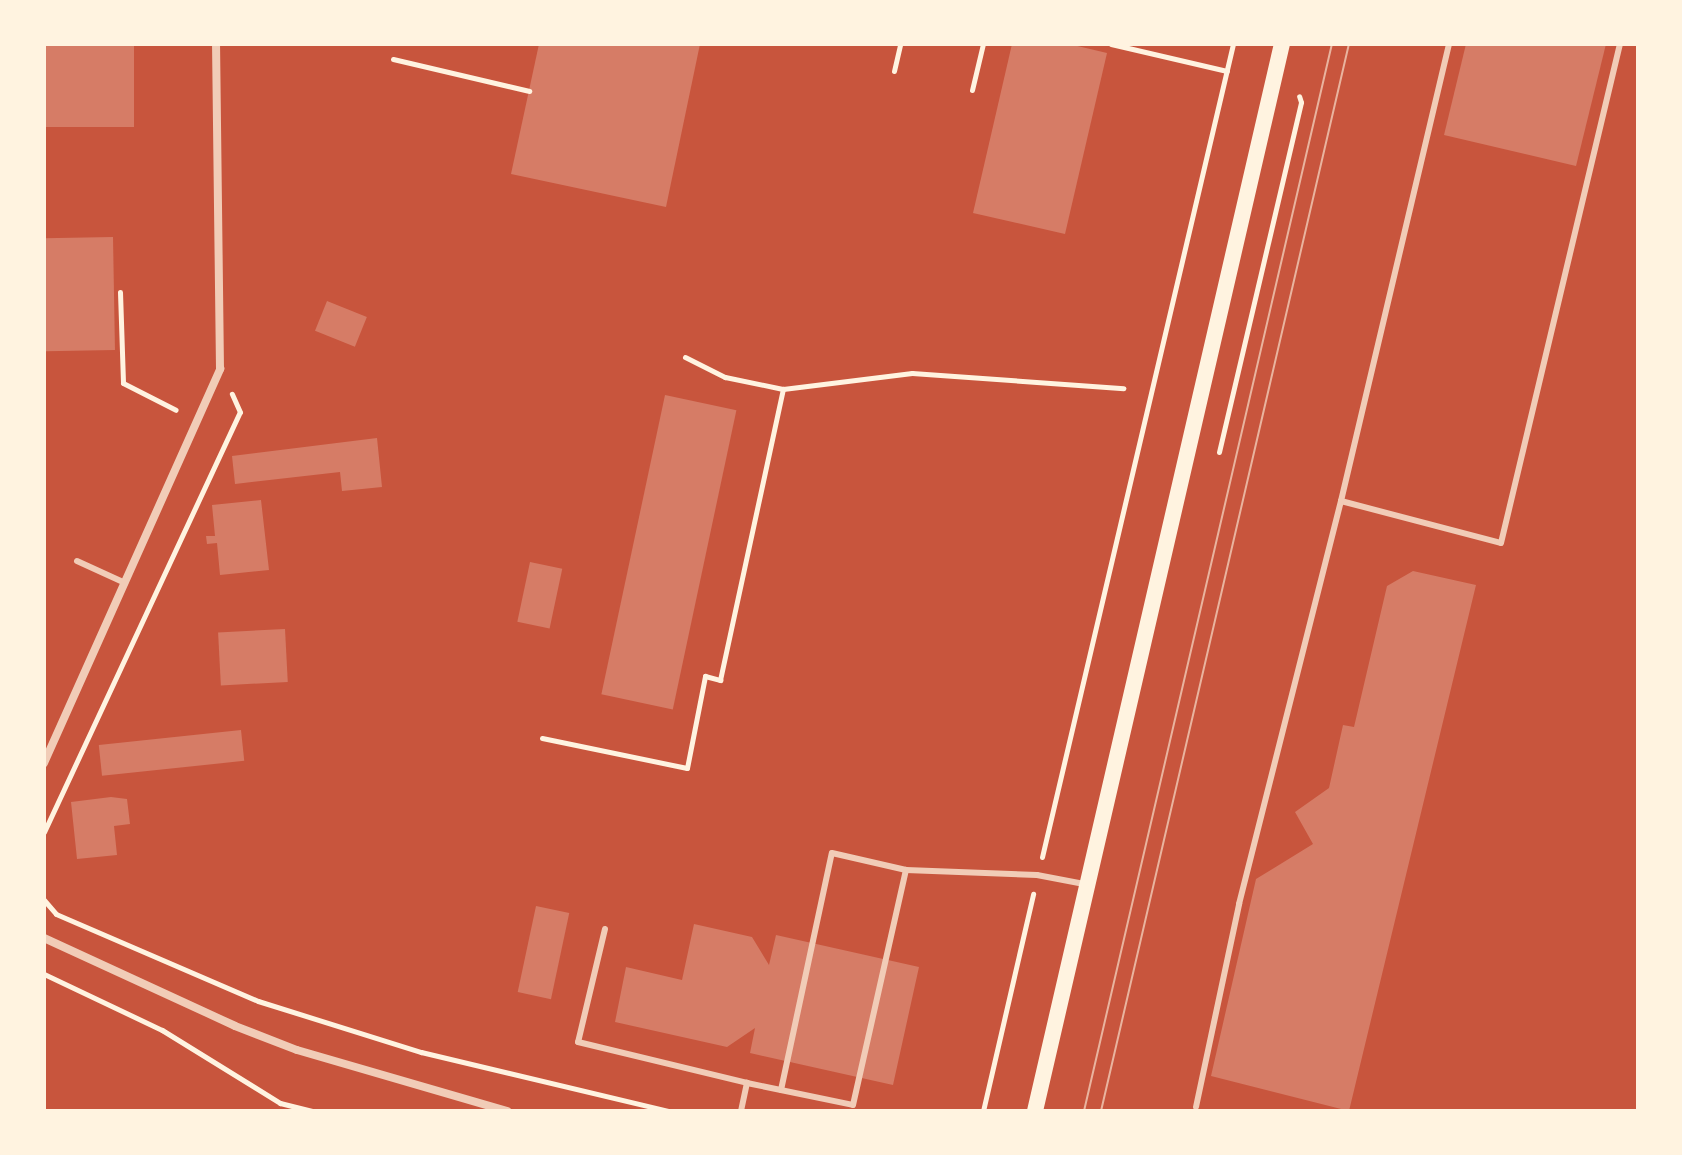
<!DOCTYPE html>
<html>
<head>
<meta charset="utf-8">
<style>
	body { margin:0 }
	#map { position:relative; width:1682px; height:1155px; overflow:hidden; background:#c8553d; font-family:"Libre Baskerville",serif }
	div>[style] { position:absolute }
	.building>* { inset:0; background:#d67c66; transform-origin:0 0 }
	.path>* { height:5px; margin:-2.5px; padding:0 2.5px; transform-origin:2.5px; border-radius:2.5px; background:#fff3e0 }
	.service>* { height:6px; margin:-3px; padding:0 3px; transform-origin:3px; border-radius:3px; background:#f1ccb7 }
	.minor>* { height:8px; margin:-4px; padding:0 4px; transform-origin:4px; border-radius:4px; background:#f1ccb7 }
	.secondary>* { height:16px; margin:-8px; padding:0 8px; transform-origin:8px; border-radius:8px; background:#fff3e0 }
	.tram>* { height:2px; margin:-1px; padding:0 1px; transform-origin:1px; border-radius:1px; background:#e9b49f }
	span { translate:-50% -50%; white-space:nowrap; text-align:center; line-height:1.15; -webkit-text-stroke:8px #fff3e0; paint-order:stroke }
	.frame { position:absolute; inset:0; border:46px solid #fff3e0; pointer-events:none }
</style>
</head>
<body>
<div id="map">
	<div class="building">
		<div style="left:44px;top:44px;width:90px;height:83px"></div>
		<div style="clip-path:polygon(539px 44px,700px 44px,666px 207px,511px 174px)"></div>
		<div style="clip-path:polygon(1012px 44px,1069px 44px,1107px 53px,1065px 234px,973px 213px)"></div>
		<div style="clip-path:polygon(1466px 44px,1606px 44px,1576px 166px,1444px 135px)"></div>
		<div style="left:113px;top:237px;width:113px;height:69px;rotate:89deg"></div>
		<div style="left:327px;top:301px;width:43px;height:32px;rotate:22deg"></div>
		<div style="left:665px;top:395px;width:73px;height:306px;rotate:12deg"></div>
		<div style="clip-path:polygon(377px 438px,382px 487px,342px 491px,340px 472px,235px 484px,232px 456px)"></div>
		<div style="clip-path:polygon(261px 500px,269px 570px,220px 575px,217px 543px,207px 544px,206px 536px,215px 536px,212px 505px)"></div>
		<div style="left:530px;top:562px;width:33px;height:61px;rotate:12deg"></div>
		<div style="clip-path:polygon(1413px 571px,1476px 585px,1349px 1111px,1211px 1076px,1256px 879px,1313px 844px,1295px 812px,1329px 788px,1343px 725px,1354px 727px,1387px 586px)"></div>
		<div style="left:285px;top:629px;width:53px;height:67px;rotate:87deg"></div>
		<div style="left:241px;top:730px;width:31px;height:143px;rotate:84deg"></div>
		<div style="clip-path:polygon(111px 797px,127px 799px,130px 824px,114px 826px,117px 855px,77px 859px,71px 802px)"></div>
		<div style="left:536px;top:906px;width:34px;height:88px;rotate:12deg"></div>
		<div style="clip-path:polygon(694px 924px,752px 937px,769px 965px,776px 935px,919px 967px,893px 1085px,750px 1053px,755px 1028px,727px 1047px,615px 1022px,626px 967px,682px 980px)"></div>
	</div>
	<div class="path">
		<div style="left:1111px;top:44px;width:119px;rotate:13.1deg"></div>
		<div style="left:393px;top:59px;width:140px;rotate:13.2deg"></div>
		<div style="left:894px;top:71px;width:28px;rotate:-77deg"></div>
		<div style="left:972px;top:90px;width:47px;rotate:-76.6deg"></div>
		<div style="left:120px;top:292px;width:91px;rotate:88.1deg"></div>
		<div style="left:123px;top:383px;width:59px;rotate:27deg"></div>
		<div style="left:685px;top:357px;width:45px;rotate:26.6deg"></div>
		<div style="left:725px;top:377px;width:59px;rotate:11.7deg"></div>
		<div style="left:783px;top:389px;width:130px;rotate:-7.1deg"></div>
		<div style="left:912px;top:373px;width:212px;rotate:4.1deg"></div>
		<div style="left:1219px;top:452px;width:359px;rotate:-76.8deg"></div>
		<div style="left:1301px;top:102px;width:6px;rotate:-108deg"></div>
		<div style="left:542px;top:738px;width:148px;rotate:11.7deg"></div>
		<div style="left:687px;top:768px;width:94px;rotate:-78.9deg"></div>
		<div style="left:705px;top:676px;width:16px;rotate:15deg"></div>
		<div style="left:720px;top:680px;width:298px;rotate:-77.8deg"></div>
		<div style="left:44px;top:832px;width:463px;rotate:-65deg"></div>
		<div style="left:240px;top:412px;width:20px;rotate:-114deg"></div>
		<div style="left:1042px;top:857px;width:835px;rotate:-76.78deg"></div>
		<div style="left:44px;top:900px;width:18px;rotate:49deg"></div>
		<div style="left:56px;top:914px;width:220px;rotate:23.3deg"></div>
		<div style="left:258px;top:1001px;width:171px;rotate:17.4deg"></div>
		<div style="left:421px;top:1052px;width:255px;rotate:13.4deg"></div>
		<div style="left:44px;top:974px;width:131px;rotate:25.4deg"></div>
		<div style="left:162px;top:1030px;width:139px;rotate:31.7deg"></div>
		<div style="left:280px;top:1103px;width:33px;rotate:14deg"></div>
		<div style="left:983px;top:1111px;width:223px;rotate:-77deg"></div>
	</div>
	<div class="service">
		<div style="left:1341px;top:501px;width:165px;rotate:14.7deg"></div>
		<div style="left:1501px;top:543px;width:513px;rotate:-76.59deg"></div>
		<div style="left:77px;top:561px;width:53px;rotate:24.6deg"></div>
		<div style="left:605px;top:929px;width:116px;rotate:103.4deg"></div>
		<div style="left:578px;top:1042px;width:174px;rotate:13.6deg"></div>
		<div style="left:781px;top:1090px;width:242px;rotate:-77.9deg"></div>
		<div style="left:832px;top:853px;width:76px;rotate:12.9deg"></div>
		<div style="left:1196px;top:1107px;width:208px;rotate:-78deg"></div>
		<div style="left:1239px;top:904px;width:416px;rotate:-75.8deg"></div>
		<div style="left:1341px;top:501px;width:470px;rotate:-76.7deg"></div>
		<div style="left:741px;top:1111px;width:29px;rotate:-78deg"></div>
		<div style="left:747px;top:1083px;width:108px;rotate:11.7deg"></div>
		<div style="left:853px;top:1105px;width:241px;rotate:-77.3deg"></div>
		<div style="left:906px;top:870px;width:131px;rotate:2.2deg"></div>
		<div style="left:1037px;top:875px;width:48px;rotate:10.8deg"></div>
	</div>
	<div class="minor">
		<div style="left:44px;top:763px;width:432px;rotate:-65.9deg"></div>
		<div style="left:220px;top:369px;width:325px;rotate:-90.7deg"></div>
		<div style="left:44px;top:938px;width:210px;rotate:24.7deg"></div>
		<div style="left:235px;top:1026px;width:66px;rotate:21.2deg"></div>
		<div style="left:297px;top:1050px;width:219px;rotate:16.2deg"></div>
	</div>
	<div class="secondary">
		<div style="left:1035px;top:1111px;width:1095px;rotate:-76.97deg"></div>
	</div>
	<div class="tram">
		<div style="left:1084px;top:1111px;width:1095px;rotate:-76.92deg"></div>
		<div style="left:1101px;top:1111px;width:1095px;rotate:-76.92deg"></div>
	</div>
	<div class="frame"></div>
</div>
</body>
</html>
